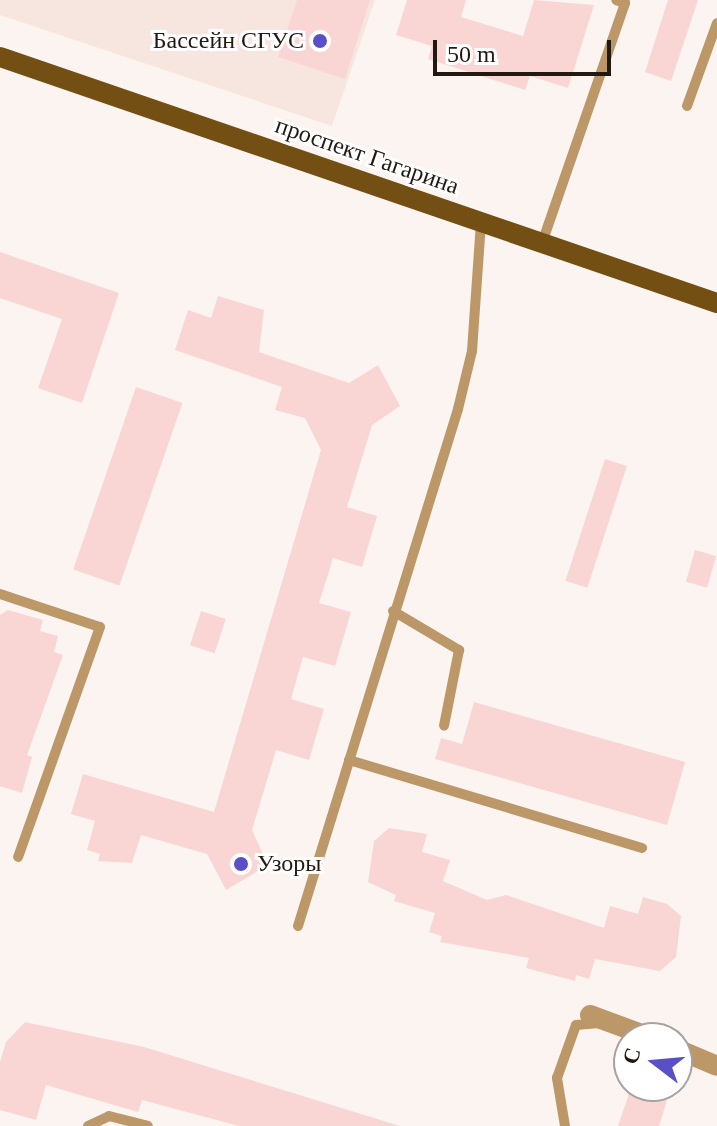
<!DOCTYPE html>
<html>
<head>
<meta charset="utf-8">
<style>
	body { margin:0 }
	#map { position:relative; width:717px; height:1126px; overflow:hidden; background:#fbf4f1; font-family:Georgia,serif }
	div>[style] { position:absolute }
	.built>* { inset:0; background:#f6e6df }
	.building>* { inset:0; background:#f9d6d3; transform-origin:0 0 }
	.service>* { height:10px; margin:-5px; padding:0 5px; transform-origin:5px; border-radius:5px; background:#bc9868 }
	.minor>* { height:20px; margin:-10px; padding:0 10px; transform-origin:10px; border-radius:10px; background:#bc9868 }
	.primary>* { height:20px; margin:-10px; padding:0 10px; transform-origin:10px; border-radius:10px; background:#744f14 }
	.dots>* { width:22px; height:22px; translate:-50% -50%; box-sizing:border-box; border:4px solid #fff; border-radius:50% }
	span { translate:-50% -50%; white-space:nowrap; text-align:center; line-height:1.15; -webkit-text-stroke:6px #fff; paint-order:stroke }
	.poi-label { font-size:24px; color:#231913 }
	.right { translate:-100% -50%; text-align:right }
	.left { translate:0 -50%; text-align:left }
	.street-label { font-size:24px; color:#231913 }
	.north { position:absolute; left:613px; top:1022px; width:80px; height:80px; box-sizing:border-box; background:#fff; border:2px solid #a7a3a1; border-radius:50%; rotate:286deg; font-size:22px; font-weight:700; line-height:32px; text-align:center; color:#231913 }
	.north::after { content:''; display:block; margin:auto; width:28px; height:36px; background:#5950c8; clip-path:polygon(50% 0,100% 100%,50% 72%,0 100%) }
	.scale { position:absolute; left:433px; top:40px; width:178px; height:36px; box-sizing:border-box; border:4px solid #231913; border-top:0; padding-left:10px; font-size:24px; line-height:28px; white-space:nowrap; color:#231913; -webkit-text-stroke:6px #fff; paint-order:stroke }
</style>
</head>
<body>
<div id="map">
	<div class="built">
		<div style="clip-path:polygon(0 0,375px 0,332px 126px,0 15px)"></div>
	</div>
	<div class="building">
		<div style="clip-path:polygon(297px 0,370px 0,345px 79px,278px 57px)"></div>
		<div style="clip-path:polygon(407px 0,466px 0,461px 17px,523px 36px,534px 0,594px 5px,568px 88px,530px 76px,525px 90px,428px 59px,432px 46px,396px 35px)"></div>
		<div style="clip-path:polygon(668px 0,698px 0,671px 81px,645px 72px)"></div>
		<div style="clip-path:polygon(0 252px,119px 293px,82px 403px,38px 388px,62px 319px,0 298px)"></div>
		<div style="clip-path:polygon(218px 296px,264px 310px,259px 352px,349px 383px,378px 365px,400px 406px,372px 425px,347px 507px,377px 516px,362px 567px,333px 558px,319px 603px,351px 612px,335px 666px,303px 657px,291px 699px,324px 709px,309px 760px,276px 750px,252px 830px,268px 865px,226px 890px,207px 854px,141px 835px,132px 863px,98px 861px,100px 854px,87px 850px,95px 821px,71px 814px,83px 774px,214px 812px,321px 450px,305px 418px,275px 410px,282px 387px,175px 350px,188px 310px,211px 318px)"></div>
		<div style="left:136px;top:387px;width:49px;height:193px;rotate:19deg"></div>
		<div style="left:605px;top:459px;width:23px;height:128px;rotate:18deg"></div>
		<div style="left:695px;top:550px;width:22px;height:33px;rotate:16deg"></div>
		<div style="clip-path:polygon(8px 610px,43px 620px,40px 631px,58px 636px,54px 652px,63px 655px,27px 755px,32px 757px,22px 793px,0 786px,0 615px)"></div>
		<div style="left:201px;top:611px;width:26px;height:36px;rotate:18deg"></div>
		<div style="clip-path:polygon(474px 702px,685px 762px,667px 825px,435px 759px,441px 738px,462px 744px)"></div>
		<div style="clip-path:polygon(389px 828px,427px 834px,422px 852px,450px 860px,443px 881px,487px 900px,506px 895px,604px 928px,610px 906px,638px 914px,643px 897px,667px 904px,681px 916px,676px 957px,660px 971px,595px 959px,589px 979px,576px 975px,575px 981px,526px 968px,529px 958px,440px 942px,442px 936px,429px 932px,435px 913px,394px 901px,396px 895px,368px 882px,374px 841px)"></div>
		<div style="clip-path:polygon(25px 1022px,144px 1047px,400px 1126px,239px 1126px,142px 1100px,138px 1112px,46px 1085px,36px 1120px,0 1110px,0 1062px,6px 1042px)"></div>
		<div style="clip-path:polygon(631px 1088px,667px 1100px,659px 1126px,618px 1126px)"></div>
	</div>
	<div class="service">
		<div style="left:687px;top:106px;width:88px;rotate:-70.1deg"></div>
		<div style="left:542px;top:243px;width:254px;rotate:-70.9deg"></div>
		<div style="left:625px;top:3px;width:9px;rotate:-162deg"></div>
		<div style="left:0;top:594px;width:105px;rotate:18.3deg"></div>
		<div style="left:100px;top:627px;width:244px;rotate:109.6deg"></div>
		<div style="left:393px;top:611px;width:77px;rotate:30.6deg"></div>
		<div style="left:459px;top:650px;width:77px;rotate:101.2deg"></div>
		<div style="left:349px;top:760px;width:306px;rotate:16.7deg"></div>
		<div style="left:298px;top:926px;width:541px;rotate:-72.8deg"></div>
		<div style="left:458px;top:409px;width:60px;rotate:-76.4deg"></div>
		<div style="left:472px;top:351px;width:128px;rotate:-86deg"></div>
		<div style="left:88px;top:1126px;width:23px;rotate:-25deg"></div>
		<div style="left:109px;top:1116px;width:40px;rotate:14.4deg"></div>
		<div style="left:565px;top:1126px;width:49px;rotate:-99.5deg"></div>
		<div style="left:557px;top:1078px;width:56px;rotate:-70.3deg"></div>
		<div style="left:576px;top:1025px;width:21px;rotate:-5deg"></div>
	</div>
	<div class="minor">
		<div style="left:590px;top:1015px;width:67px;rotate:20.1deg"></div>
		<div style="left:677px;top:1049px;width:43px;rotate:23deg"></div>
	</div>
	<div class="primary">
		<div style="left:0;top:57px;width:758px;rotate:18.94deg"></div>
	</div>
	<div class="dots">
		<div style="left:320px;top:41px;background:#5950c8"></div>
		<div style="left:241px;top:864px;background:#5950c8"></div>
	</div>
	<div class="poi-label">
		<span class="right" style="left:304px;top:41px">Бассейн СГУС</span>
		<span class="left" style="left:257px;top:864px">Узоры</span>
	</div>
	<div class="street-label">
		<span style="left:367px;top:156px;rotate:19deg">проспект Гагарина</span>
	</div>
	<div class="north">С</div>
	<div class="scale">50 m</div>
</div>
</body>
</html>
